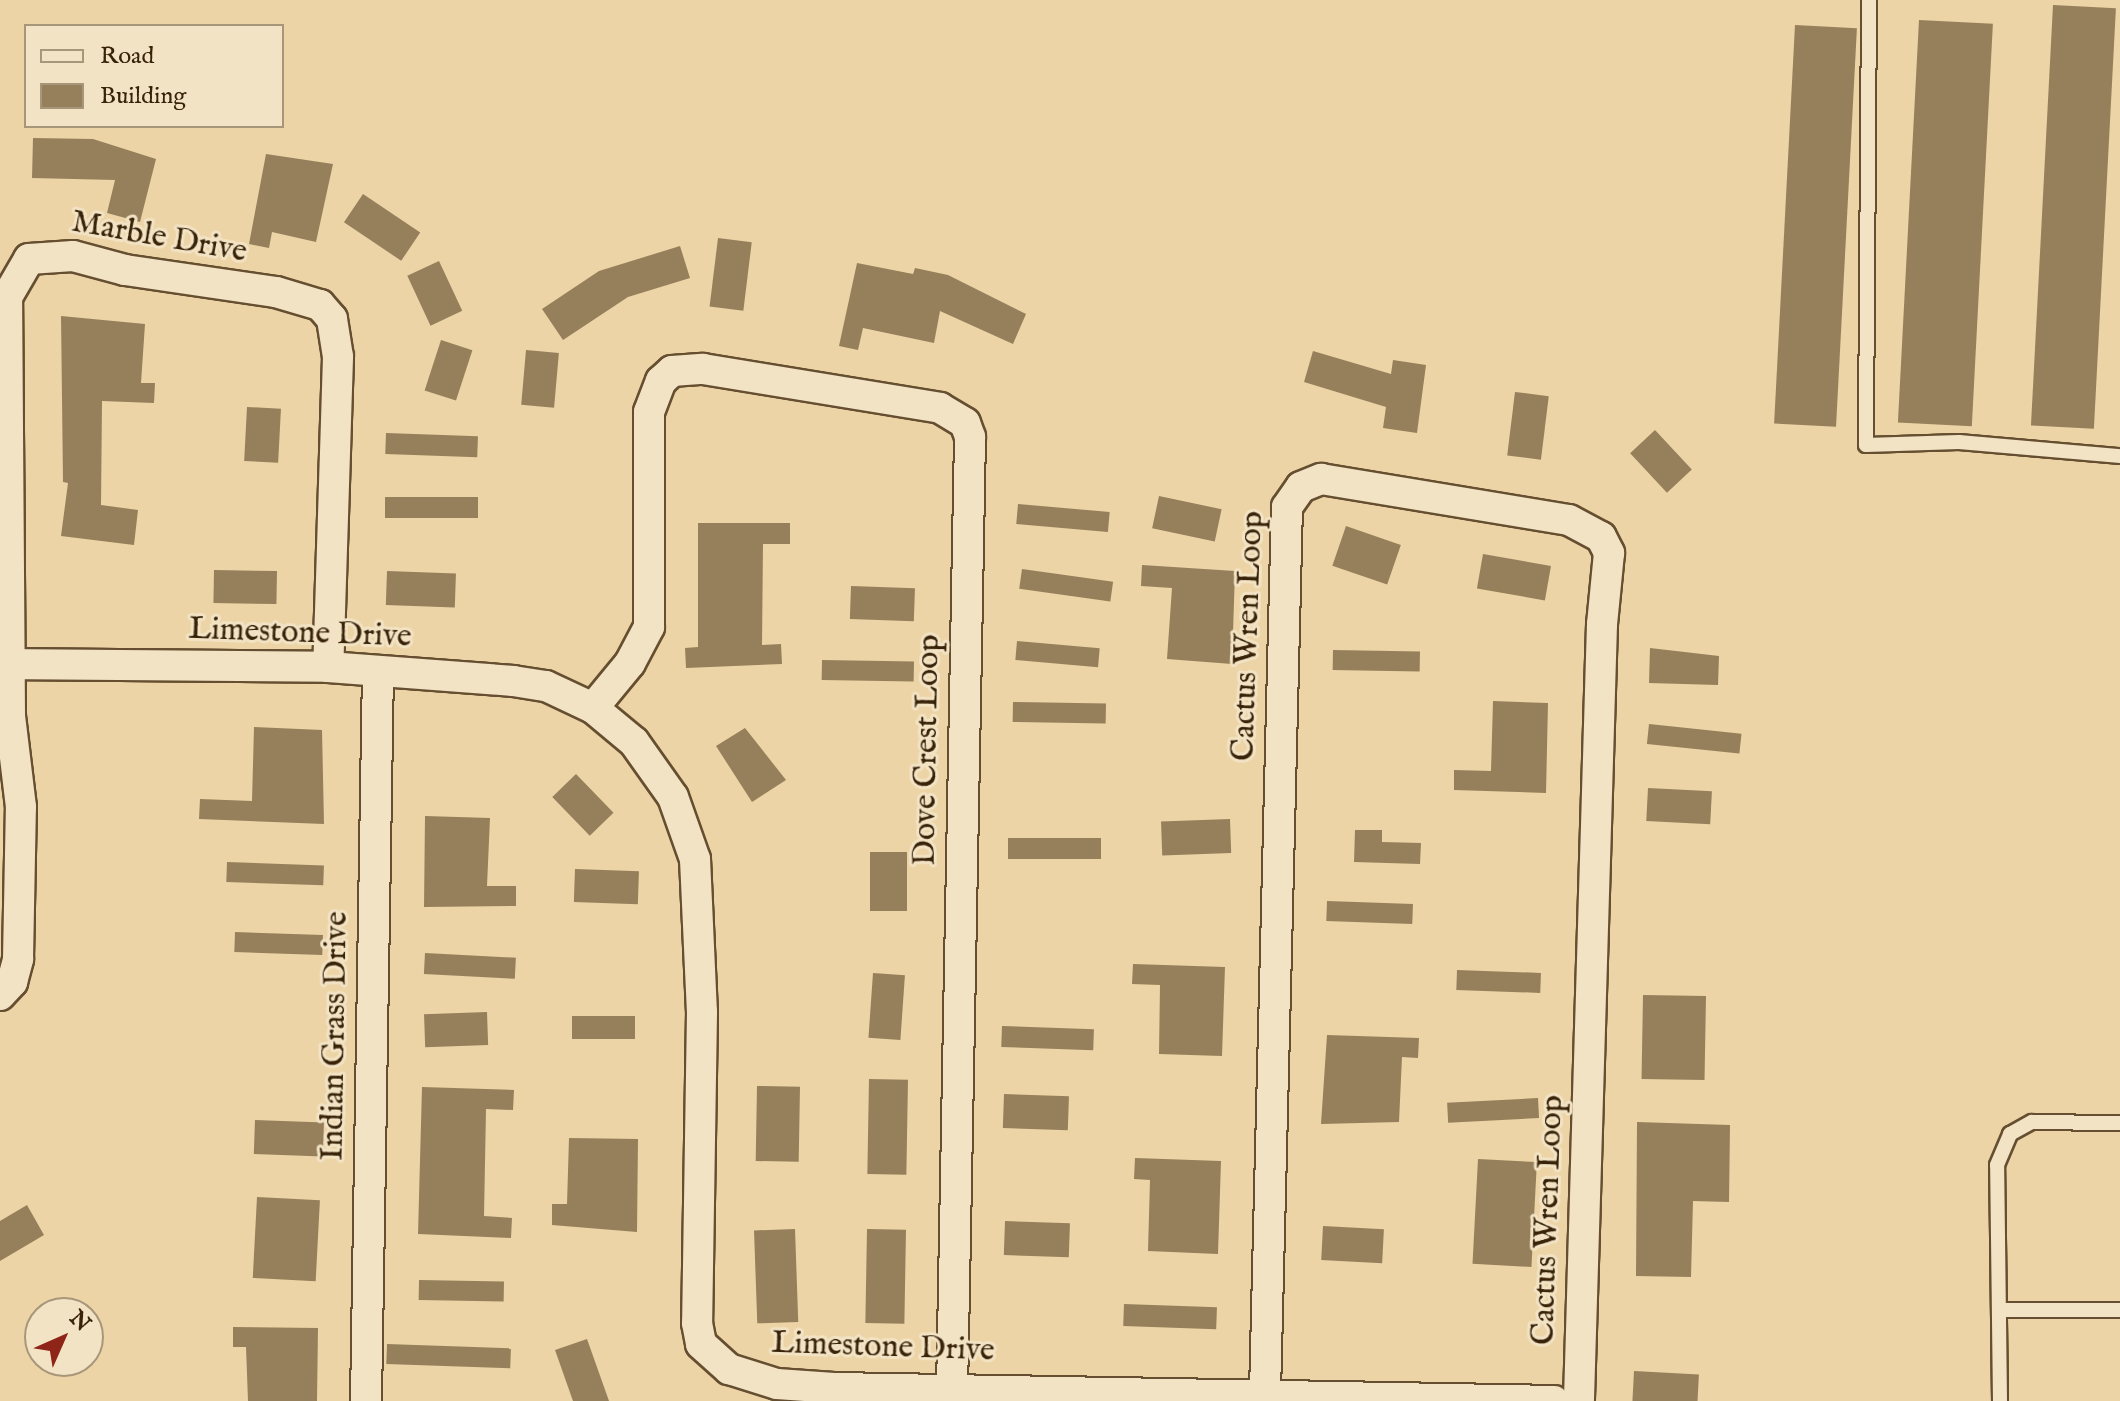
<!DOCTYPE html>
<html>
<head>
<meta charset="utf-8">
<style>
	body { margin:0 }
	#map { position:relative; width:2120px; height:1401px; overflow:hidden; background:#ecd4a6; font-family:"IM FELL English",serif }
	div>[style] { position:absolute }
	.building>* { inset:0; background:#967f5b; transform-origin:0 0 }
	.roads { filter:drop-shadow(2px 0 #654f30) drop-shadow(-2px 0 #654f30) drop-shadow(0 2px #654f30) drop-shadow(0 -2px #654f30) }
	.lane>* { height:14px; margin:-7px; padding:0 7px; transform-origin:7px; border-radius:7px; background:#f3e3c5 }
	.street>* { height:30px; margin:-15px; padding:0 15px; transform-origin:15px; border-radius:15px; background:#f3e3c5 }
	span { translate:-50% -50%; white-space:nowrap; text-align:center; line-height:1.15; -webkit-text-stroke:6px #f3e3c5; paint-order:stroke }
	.street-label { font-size:32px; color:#382309 }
	.legend { position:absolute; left:24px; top:24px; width:260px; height:104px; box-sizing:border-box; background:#f3e3c5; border:2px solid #a8967a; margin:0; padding:10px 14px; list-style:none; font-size:24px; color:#382309 }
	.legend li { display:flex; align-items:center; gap:16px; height:40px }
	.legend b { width:40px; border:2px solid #a8967a }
	.north { position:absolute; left:24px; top:1297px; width:80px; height:80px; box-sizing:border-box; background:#f3e3c5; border:2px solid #a8967a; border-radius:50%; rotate:45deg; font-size:22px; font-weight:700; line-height:32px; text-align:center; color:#382309 }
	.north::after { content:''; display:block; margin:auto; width:28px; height:36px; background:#8f2418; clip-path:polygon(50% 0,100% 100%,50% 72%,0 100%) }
</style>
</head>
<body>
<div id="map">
	<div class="building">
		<div style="left:2053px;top:5px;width:63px;height:421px;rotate:3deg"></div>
		<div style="left:1919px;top:20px;width:74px;height:403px;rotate:3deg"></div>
		<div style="left:1795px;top:25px;width:62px;height:399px;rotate:3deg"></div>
		<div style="clip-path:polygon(33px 138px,93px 139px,156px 159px,140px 222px,107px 213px,115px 180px,32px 178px)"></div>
		<div style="clip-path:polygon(266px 154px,333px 164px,316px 242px,272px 232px,269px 248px,249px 244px)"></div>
		<div style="left:363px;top:194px;width:69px;height:34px;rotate:34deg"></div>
		<div style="left:718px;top:238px;width:34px;height:69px;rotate:7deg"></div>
		<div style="clip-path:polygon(680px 246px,690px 278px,628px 297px,563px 340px,542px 309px,599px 271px)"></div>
		<div style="left:439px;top:261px;width:55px;height:35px;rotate:65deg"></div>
		<div style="clip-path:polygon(857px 263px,913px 274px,915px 268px,948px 275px,1026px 314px,1013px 344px,940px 311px,934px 343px,863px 328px,858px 350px,839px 346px)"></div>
		<div style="clip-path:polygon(61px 316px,145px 324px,141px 383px,155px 383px,154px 403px,102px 401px,101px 505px,138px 510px,134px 545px,61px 536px,68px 483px,63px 482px)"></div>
		<div style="left:441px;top:340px;width:33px;height:53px;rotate:18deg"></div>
		<div style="left:526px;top:350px;width:33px;height:55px;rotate:5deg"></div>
		<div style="clip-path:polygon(1313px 351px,1391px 374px,1393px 360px,1426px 365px,1417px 433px,1383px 428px,1386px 407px,1304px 382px)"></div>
		<div style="left:1515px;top:392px;width:34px;height:64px;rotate:7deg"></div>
		<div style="left:247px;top:407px;width:34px;height:54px;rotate:3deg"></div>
		<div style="left:1655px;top:430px;width:54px;height:34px;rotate:47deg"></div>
		<div style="left:386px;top:433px;width:92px;height:21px;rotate:2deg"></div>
		<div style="left:1159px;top:496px;width:64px;height:33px;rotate:12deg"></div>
		<div style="left:478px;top:497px;width:21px;height:93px;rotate:90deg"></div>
		<div style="left:1018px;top:504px;width:92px;height:20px;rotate:5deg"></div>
		<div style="clip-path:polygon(698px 523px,790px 523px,790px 544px,763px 544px,762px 645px,781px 644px,782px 664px,686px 668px,685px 648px,698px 647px)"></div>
		<div style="left:1346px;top:526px;width:58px;height:42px;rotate:19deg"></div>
		<div style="left:1483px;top:554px;width:69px;height:35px;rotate:10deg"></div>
		<div style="clip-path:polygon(1142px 565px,1235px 571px,1232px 664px,1167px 659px,1172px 588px,1141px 586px)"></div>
		<div style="left:1022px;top:569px;width:92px;height:20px;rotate:8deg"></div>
		<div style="left:214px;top:570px;width:63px;height:33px;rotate:1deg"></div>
		<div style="left:387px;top:571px;width:69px;height:34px;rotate:2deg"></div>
		<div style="left:851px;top:586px;width:64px;height:33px;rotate:2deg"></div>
		<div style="left:1017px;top:641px;width:83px;height:19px;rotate:5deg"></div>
		<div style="clip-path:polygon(1650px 648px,1719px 656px,1718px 685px,1649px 683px)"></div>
		<div style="left:1333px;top:650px;width:87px;height:20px;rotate:1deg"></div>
		<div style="left:822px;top:660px;width:92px;height:20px;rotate:1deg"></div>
		<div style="clip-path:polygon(1493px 701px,1548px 703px,1546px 793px,1454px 790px,1454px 770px,1491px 771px)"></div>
		<div style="left:1013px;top:702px;width:93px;height:20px;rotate:1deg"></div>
		<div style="left:1649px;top:724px;width:93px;height:20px;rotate:6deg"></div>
		<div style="clip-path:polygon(254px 727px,322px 730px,324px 824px,199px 819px,200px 799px,252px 801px)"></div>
		<div style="clip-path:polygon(745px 728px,786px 780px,752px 802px,716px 746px)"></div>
		<div style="left:576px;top:774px;width:54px;height:33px;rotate:46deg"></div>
		<div style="left:1648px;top:788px;width:64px;height:33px;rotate:3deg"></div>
		<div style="clip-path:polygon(425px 816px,490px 818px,487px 886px,516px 886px,516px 906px,424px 907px)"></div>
		<div style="left:1230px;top:819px;width:34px;height:69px;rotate:88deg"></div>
		<div style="clip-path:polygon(1355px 830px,1382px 830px,1382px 842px,1421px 843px,1420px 864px,1354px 862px)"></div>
		<div style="left:1101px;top:838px;width:21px;height:93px;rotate:90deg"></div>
		<div style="left:870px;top:852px;width:37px;height:59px"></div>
		<div style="left:227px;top:862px;width:97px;height:20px;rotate:2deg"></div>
		<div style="left:575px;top:869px;width:64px;height:33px;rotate:2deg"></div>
		<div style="left:1327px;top:901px;width:86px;height:20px;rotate:2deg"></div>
		<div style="left:235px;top:932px;width:88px;height:20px;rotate:2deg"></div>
		<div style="left:425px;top:953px;width:91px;height:21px;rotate:3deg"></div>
		<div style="clip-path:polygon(1133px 964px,1225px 967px,1222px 1056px,1159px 1054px,1160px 985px,1132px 984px)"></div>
		<div style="left:1457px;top:970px;width:84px;height:20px;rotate:2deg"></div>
		<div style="left:873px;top:973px;width:32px;height:65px;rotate:4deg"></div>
		<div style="left:1643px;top:995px;width:63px;height:84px;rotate:1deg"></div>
		<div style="left:487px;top:1012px;width:33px;height:63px;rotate:88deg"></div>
		<div style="left:572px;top:1016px;width:63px;height:23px"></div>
		<div style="left:1002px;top:1026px;width:92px;height:21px;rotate:2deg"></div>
		<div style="clip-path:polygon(1327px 1035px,1419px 1038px,1418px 1058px,1402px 1057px,1399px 1122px,1321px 1124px)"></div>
		<div style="left:869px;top:1079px;width:39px;height:95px;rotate:1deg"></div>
		<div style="left:757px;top:1086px;width:43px;height:75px;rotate:1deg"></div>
		<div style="clip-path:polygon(422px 1087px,514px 1090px,513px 1110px,486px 1109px,484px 1216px,512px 1218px,511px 1238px,418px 1234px)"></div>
		<div style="left:1004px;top:1094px;width:65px;height:34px;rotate:2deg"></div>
		<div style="left:1538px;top:1098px;width:20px;height:91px;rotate:87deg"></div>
		<div style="left:255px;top:1120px;width:69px;height:34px;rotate:2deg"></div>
		<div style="clip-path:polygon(1637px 1122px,1730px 1125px,1729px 1202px,1693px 1201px,1691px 1277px,1636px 1276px)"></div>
		<div style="clip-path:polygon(569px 1138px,638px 1139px,637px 1232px,552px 1225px,552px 1204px,567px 1204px)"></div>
		<div style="clip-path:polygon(1135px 1158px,1221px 1161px,1218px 1254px,1148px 1251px,1150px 1180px,1134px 1179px)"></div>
		<div style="left:1478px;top:1159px;width:59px;height:105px;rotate:3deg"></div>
		<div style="left:257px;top:1197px;width:63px;height:81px;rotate:3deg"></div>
		<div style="clip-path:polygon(27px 1205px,44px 1235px,0 1261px,0 1221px)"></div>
		<div style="left:1005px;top:1221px;width:65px;height:34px;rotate:2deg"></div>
		<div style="left:1323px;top:1226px;width:61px;height:34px;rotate:3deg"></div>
		<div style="left:795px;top:1229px;width:93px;height:41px;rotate:88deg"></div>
		<div style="left:867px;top:1229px;width:39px;height:94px;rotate:1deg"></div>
		<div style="left:419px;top:1280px;width:85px;height:20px;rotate:1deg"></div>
		<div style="left:1124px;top:1304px;width:93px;height:22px;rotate:2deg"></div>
		<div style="clip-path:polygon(233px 1327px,318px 1328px,317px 1401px,248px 1401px,246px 1347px,233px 1347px)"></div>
		<div style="clip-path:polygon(587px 1339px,609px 1401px,573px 1401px,555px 1350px)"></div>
		<div style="left:387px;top:1344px;width:124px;height:20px;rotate:2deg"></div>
		<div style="left:1634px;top:1371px;width:65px;height:30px;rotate:3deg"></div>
	</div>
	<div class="roads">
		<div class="lane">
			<div style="left:1869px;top:0;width:445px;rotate:90.4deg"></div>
			<div style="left:1866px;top:445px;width:93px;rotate:-1.8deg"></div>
			<div style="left:1959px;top:442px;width:162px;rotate:5deg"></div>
			<div style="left:2000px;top:1310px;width:120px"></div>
			<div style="left:2000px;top:1401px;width:236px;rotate:-90.7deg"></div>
			<div style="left:1997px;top:1165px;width:34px;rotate:-67deg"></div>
			<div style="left:2010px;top:1134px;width:25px;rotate:-29deg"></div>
			<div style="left:2032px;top:1122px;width:88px;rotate:0.7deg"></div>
		</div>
		<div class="street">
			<div style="left:0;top:664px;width:328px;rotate:0.5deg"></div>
			<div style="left:328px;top:667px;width:186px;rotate:4.3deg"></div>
			<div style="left:513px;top:681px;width:33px;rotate:9deg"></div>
			<div style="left:546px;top:686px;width:52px;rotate:25.1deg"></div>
			<div style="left:593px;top:708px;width:53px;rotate:39.7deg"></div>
			<div style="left:634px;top:742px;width:67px;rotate:54.7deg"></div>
			<div style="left:673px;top:797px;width:66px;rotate:70.5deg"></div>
			<div style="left:695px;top:859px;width:153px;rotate:87.4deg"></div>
			<div style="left:702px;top:1012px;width:311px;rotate:90.9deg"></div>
			<div style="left:697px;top:1323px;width:21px;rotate:79deg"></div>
			<div style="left:701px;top:1344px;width:38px;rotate:42deg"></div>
			<div style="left:729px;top:1369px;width:50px;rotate:17.4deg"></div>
			<div style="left:777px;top:1384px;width:57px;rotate:4deg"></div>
			<div style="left:834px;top:1388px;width:720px;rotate:1.03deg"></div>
			<div style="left:593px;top:708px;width:58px;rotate:-50.6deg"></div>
			<div style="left:630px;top:663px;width:41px;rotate:-62.2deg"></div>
			<div style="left:649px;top:627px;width:215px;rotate:-90deg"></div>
			<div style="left:649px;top:412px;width:33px;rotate:-69deg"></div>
			<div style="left:661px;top:381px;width:15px;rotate:-42deg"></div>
			<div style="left:672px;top:371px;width:31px;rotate:-4deg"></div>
			<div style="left:703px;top:369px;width:240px;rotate:9.3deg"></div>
			<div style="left:940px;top:408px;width:29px;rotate:31deg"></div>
			<div style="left:965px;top:423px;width:15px;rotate:70deg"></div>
			<div style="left:970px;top:437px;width:951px;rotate:91.08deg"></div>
			<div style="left:0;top:995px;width:18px;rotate:-47deg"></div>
			<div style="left:12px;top:982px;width:24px;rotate:-75deg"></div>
			<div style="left:18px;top:959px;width:152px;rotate:-88.9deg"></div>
			<div style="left:21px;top:807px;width:92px;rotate:-96.9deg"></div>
			<div style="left:10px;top:716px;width:419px;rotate:-90.4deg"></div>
			<div style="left:7px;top:297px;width:44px;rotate:-59.9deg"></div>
			<div style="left:29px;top:259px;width:44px;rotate:-3.9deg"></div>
			<div style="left:73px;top:256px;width:54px;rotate:15.1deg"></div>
			<div style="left:125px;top:270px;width:153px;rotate:8.3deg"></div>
			<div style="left:276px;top:292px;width:46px;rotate:16.5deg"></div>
			<div style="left:320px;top:305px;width:18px;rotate:49deg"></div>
			<div style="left:332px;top:319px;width:38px;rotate:81deg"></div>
			<div style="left:338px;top:357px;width:310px;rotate:91.8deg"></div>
			<div style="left:1265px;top:1393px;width:886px;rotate:-88.58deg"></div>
			<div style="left:1287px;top:507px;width:24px;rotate:-55deg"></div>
			<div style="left:1301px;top:487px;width:22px;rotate:-22deg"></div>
			<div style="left:1321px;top:479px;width:251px;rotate:9.4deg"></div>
			<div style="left:1569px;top:520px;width:36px;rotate:28deg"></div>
			<div style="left:1601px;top:537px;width:18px;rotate:63deg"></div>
			<div style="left:1609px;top:553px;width:71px;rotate:95.6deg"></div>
			<div style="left:1602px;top:624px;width:777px;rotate:91.7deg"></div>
			<div style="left:366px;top:1401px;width:728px;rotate:-89.06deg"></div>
		</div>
	</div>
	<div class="street-label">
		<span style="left:159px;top:238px;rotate:10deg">Marble Drive</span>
		<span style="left:300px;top:634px;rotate:2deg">Limestone Drive</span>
		<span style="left:1249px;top:636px;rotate:-88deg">Cactus Wren Loop</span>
		<span style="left:928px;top:750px;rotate:-89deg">Dove Crest Loop</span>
		<span style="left:336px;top:1036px;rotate:-89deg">Indian Grass Drive</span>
		<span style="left:1549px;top:1220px;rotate:-88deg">Cactus Wren Loop</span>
		<span style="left:883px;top:1348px;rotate:2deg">Limestone Drive</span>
	</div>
	<ul class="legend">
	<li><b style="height:10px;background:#f3e3c5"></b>Road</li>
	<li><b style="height:22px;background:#967f5b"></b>Building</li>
	</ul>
	<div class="north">N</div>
</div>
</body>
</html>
